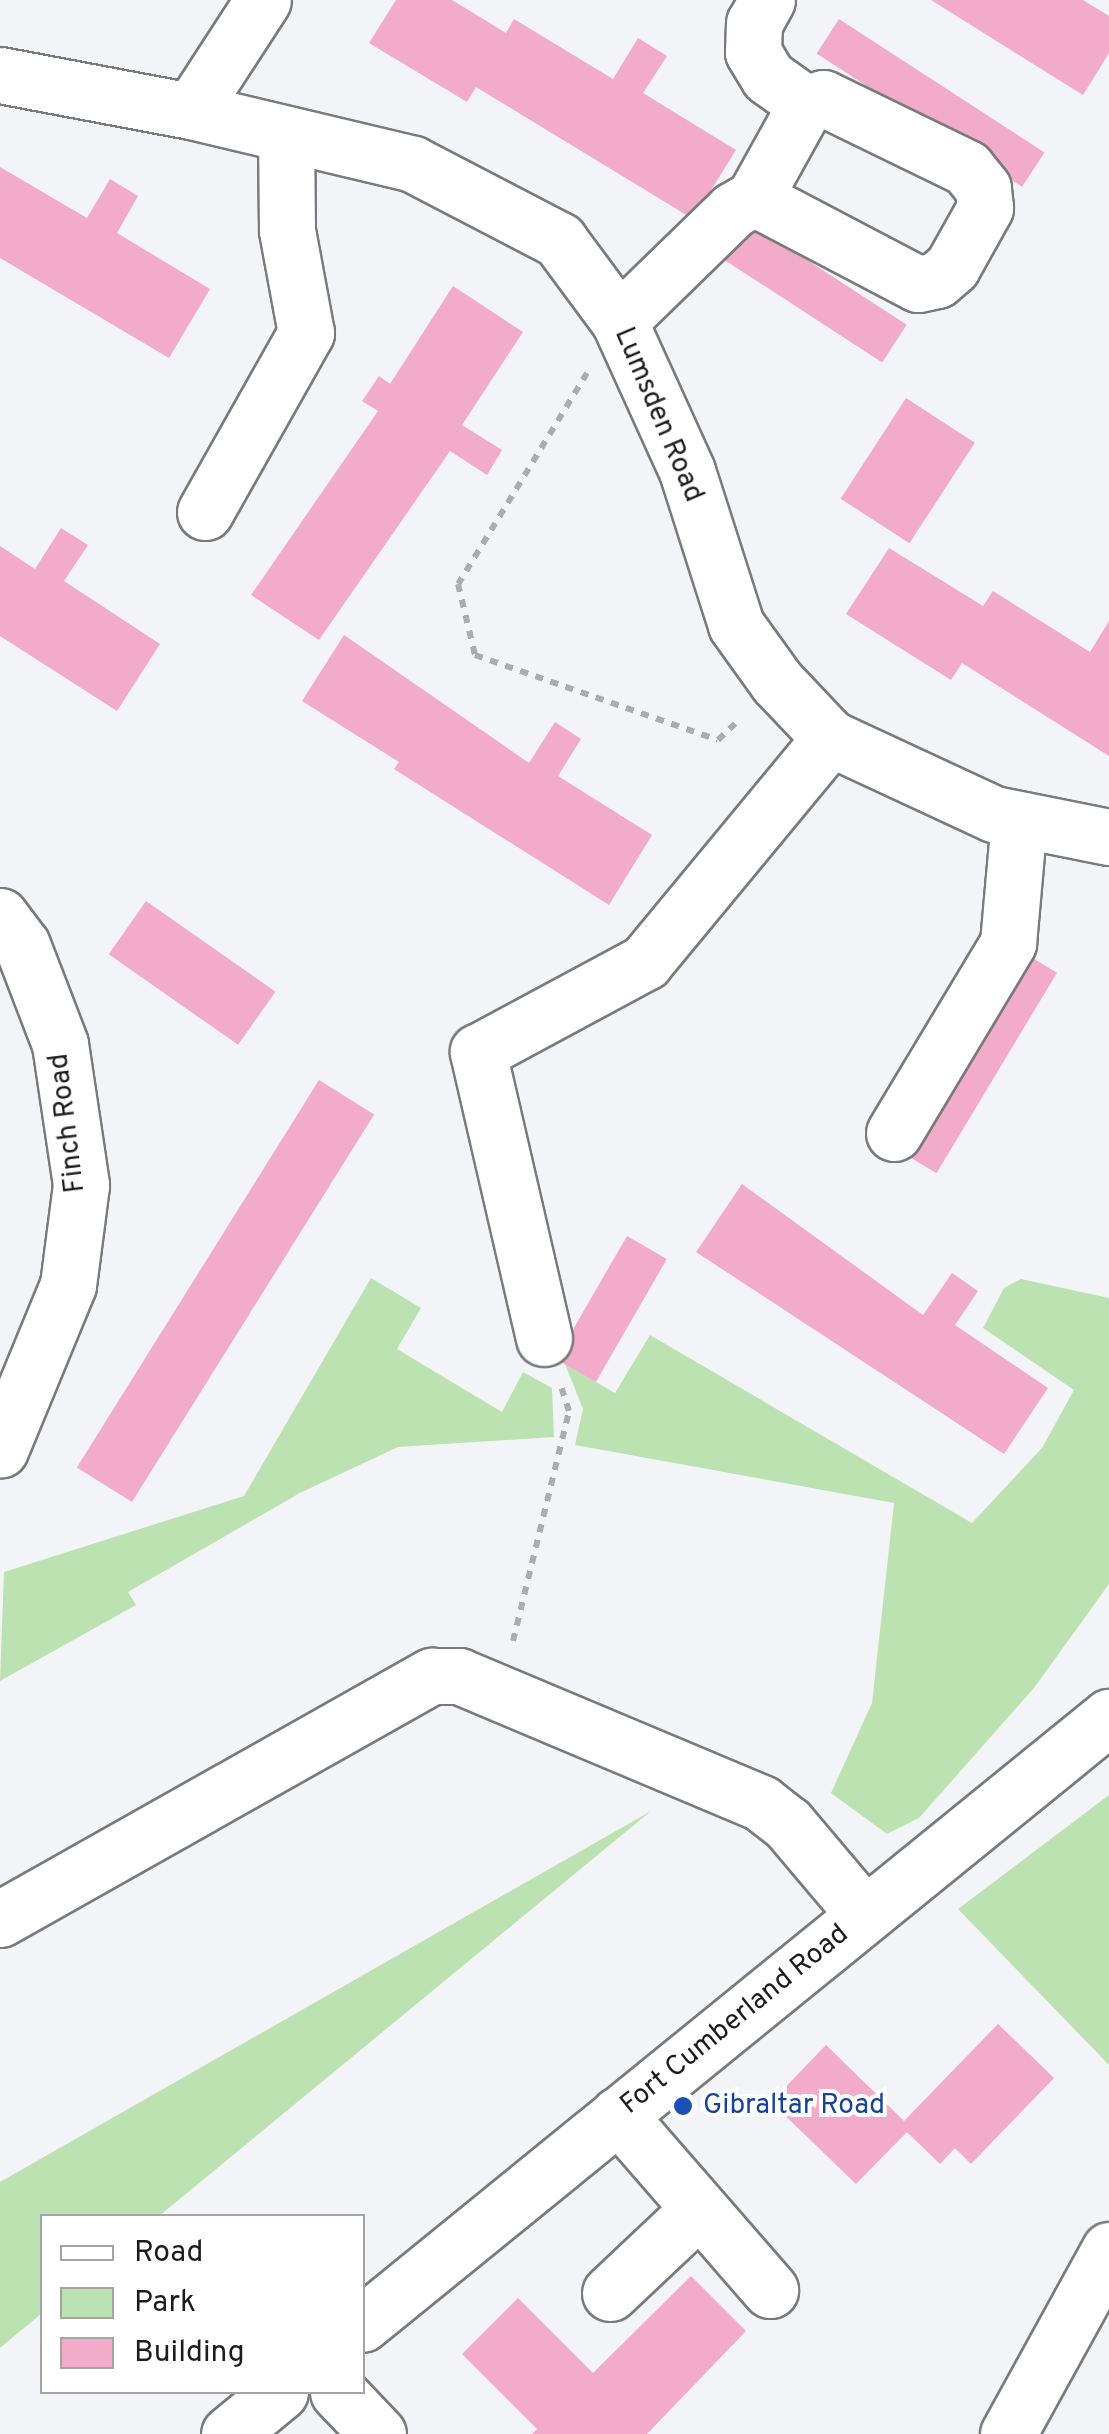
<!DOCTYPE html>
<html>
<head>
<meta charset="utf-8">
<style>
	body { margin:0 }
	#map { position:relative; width:1109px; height:2434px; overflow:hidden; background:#f3f4f8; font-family:Overpass,sans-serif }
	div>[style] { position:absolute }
	.green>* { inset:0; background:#bde2b2 }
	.building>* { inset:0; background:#f2abc9; transform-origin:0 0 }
	.path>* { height:6px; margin-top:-3px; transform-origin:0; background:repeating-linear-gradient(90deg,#abacaf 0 8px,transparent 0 16px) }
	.roads { filter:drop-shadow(2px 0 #797a7e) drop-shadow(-2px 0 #797a7e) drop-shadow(0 2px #797a7e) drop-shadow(0 -2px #797a7e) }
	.minor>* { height:55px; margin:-27.5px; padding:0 27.5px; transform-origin:27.5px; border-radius:27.5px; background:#fff }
	.dots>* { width:28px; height:28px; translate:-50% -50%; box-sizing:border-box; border:5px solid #fff; border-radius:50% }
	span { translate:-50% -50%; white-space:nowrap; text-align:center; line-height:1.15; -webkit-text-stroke:8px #fff; paint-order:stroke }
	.street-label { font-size:28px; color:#1c1c1e }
	.transit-label { font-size:28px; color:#164399 }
	.left { translate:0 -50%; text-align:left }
	.legend { position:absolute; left:40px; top:2214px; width:325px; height:180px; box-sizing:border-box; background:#fff; border:2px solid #a4a4a5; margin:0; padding:12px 18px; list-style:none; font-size:30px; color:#1c1c1e }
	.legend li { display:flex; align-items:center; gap:20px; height:50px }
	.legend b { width:50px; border:2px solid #a4a4a5 }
</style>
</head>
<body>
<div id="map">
	<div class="green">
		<div style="clip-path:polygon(371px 1278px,421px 1308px,397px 1349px,502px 1412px,523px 1372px,552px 1388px,554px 1437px,398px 1447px,300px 1493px,128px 1592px,136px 1605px,0 1681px,4px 1572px,244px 1496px)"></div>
		<div style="clip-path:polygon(1021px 1279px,1109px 1298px,1109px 1584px,1034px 1688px,919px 1818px,887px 1834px,831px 1793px,872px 1703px,894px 1503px,575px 1445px,583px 1409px,565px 1364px,615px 1393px,650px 1335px,972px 1523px,1042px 1448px,1074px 1390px,983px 1328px,1004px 1288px)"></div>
		<div style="clip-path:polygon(1109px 1795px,1109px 2065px,958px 1909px)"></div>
		<div style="clip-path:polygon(651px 1811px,159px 2216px,42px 2216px,42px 2313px,0 2348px,0 2182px)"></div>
	</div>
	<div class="building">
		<div style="clip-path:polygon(396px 0,452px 0,506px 33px,514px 19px,613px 79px,638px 38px,667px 56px,643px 93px,736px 150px,693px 219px,476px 87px,467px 102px,369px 43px)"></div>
		<div style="clip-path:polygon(931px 0,1083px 0,1109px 16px,1109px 53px,1083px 95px)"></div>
		<div style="left:839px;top:19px;width:245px;height:41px;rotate:33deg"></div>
		<div style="clip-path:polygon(0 167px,87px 218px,110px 179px,138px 196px,117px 233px,210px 289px,169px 358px,0 258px)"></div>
		<div style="left:744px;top:219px;width:194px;height:45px;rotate:33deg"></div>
		<div style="clip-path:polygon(453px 286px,523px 332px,462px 425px,502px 450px,487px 475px,450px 451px,319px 640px,251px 595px,378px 411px,362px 401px,379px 376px,390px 384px)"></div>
		<div style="left:906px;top:398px;width:82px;height:120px;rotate:33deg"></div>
		<div style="clip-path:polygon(61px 528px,88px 545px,64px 581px,160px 644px,117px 711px,0 636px,0 546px,35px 569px)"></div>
		<div style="clip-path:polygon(889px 548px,983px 606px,993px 591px,1090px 652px,1109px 621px,1109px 756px,962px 663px,951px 680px,846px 614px)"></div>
		<div style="clip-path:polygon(344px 635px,529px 763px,555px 722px,581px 739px,558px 776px,652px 835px,609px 905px,394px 769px,399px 762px,302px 701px)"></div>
		<div style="left:146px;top:901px;width:158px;height:65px;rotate:35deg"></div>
		<div style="left:1021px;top:951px;width:42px;height:234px;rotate:31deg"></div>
		<div style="left:319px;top:1080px;width:65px;height:457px;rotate:32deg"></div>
		<div style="clip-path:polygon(742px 1184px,923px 1315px,952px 1273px,978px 1291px,955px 1325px,1048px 1388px,1004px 1454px,696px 1252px)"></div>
		<div style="left:627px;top:1236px;width:46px;height:142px;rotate:30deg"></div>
		<div style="clip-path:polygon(998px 2024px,1054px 2078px,971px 2164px,955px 2148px,940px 2164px,907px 2132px,856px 2184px,771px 2102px,826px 2045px,904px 2121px)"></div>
		<div style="clip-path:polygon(691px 2276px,746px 2331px,647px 2434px,532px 2434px,537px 2429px,462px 2354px,518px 2298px,593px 2373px)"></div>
	</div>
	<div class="path">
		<div style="left:587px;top:373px;width:247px;rotate:121.4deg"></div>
		<div style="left:458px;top:584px;width:73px;rotate:76.5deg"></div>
		<div style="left:475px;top:655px;width:257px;rotate:19.3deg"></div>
		<div style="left:718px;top:740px;width:29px;rotate:-44deg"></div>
		<div style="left:513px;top:1641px;width:237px;rotate:-76.3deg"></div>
		<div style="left:569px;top:1411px;width:25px;rotate:-108deg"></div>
	</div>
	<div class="roads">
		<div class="minor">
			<div style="left:767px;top:0;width:26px;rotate:119deg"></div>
			<div style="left:754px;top:23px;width:29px;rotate:92deg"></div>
			<div style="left:753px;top:52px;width:29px;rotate:59deg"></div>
			<div style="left:768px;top:77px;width:47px;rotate:35.4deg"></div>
			<div style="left:0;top:75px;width:194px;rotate:10.7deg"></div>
			<div style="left:191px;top:111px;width:228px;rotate:13.4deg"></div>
			<div style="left:413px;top:164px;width:165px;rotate:27.5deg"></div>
			<div style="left:559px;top:240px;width:101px;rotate:53.5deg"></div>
			<div style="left:619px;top:321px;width:165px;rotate:65.6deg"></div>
			<div style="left:687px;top:471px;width:162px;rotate:72.3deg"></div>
			<div style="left:736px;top:625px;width:70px;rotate:54.3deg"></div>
			<div style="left:777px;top:682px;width:77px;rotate:46.6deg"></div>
			<div style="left:830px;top:738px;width:181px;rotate:24.9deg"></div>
			<div style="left:994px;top:814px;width:117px;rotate:11.3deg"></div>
			<div style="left:191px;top:111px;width:132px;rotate:-57deg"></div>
			<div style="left:619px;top:321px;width:159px;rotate:-44.2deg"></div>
			<div style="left:733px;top:210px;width:24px;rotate:-30deg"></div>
			<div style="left:754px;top:198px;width:185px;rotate:27.7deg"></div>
			<div style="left:918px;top:284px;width:19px;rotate:-12deg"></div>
			<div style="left:937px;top:280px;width:20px;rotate:-41deg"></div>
			<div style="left:952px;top:267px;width:68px;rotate:-60.8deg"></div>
			<div style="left:985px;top:208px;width:20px;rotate:-96deg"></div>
			<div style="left:983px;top:188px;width:26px;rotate:-129deg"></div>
			<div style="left:967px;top:168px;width:160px;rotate:-154.1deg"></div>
			<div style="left:823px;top:98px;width:18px;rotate:161deg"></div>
			<div style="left:806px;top:104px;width:107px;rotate:119deg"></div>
			<div style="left:205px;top:512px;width:206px;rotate:-60.6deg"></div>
			<div style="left:306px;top:333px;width:105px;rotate:-100.5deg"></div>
			<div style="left:287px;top:230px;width:96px;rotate:-90.6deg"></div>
			<div style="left:0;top:916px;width:36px;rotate:53deg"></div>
			<div style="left:22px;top:945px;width:106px;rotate:69deg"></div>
			<div style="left:60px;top:1044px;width:143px;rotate:81.5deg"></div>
			<div style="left:81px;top:1185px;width:101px;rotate:97.4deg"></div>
			<div style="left:68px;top:1285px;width:178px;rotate:112.4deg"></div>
			<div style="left:894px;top:1133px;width:222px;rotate:-59deg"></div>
			<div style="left:1008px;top:943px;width:124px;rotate:-84.9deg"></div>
			<div style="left:544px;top:1338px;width:294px;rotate:-103deg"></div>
			<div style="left:478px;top:1052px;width:190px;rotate:-28.3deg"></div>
			<div style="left:645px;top:962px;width:291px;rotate:-50.4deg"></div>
			<div style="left:0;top:1919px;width:496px;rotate:-29.4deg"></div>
			<div style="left:432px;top:1676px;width:27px"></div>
			<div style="left:459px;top:1676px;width:328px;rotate:22.8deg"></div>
			<div style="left:761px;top:1803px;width:34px;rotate:38deg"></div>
			<div style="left:788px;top:1824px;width:118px;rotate:49.8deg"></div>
			<div style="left:618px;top:2115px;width:232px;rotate:49deg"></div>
			<div style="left:610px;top:2293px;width:122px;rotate:-43.3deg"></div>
			<div style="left:362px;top:2324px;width:963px;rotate:-39.1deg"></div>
			<div style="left:338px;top:2392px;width:58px;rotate:46.4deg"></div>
			<div style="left:229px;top:2434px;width:66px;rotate:-39.5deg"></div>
			<div style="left:1008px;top:2434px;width:210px;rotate:-61.2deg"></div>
		</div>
	</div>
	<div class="dots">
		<div style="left:683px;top:2106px;background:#1a4fb4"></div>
	</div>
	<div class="street-label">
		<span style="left:658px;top:415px;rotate:67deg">Lumsden Road</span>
		<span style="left:68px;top:1123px;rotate:-97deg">Finch Road</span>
		<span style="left:735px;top:2020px;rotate:-39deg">Fort Cumberland Road</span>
	</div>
	<div class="transit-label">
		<span class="left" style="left:703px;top:2106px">Gibraltar Road</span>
	</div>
	<ul class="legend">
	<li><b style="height:12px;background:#fff"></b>Road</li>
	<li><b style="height:28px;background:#bde2b2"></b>Park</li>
	<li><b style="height:28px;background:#f2abc9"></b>Building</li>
	</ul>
</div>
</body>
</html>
